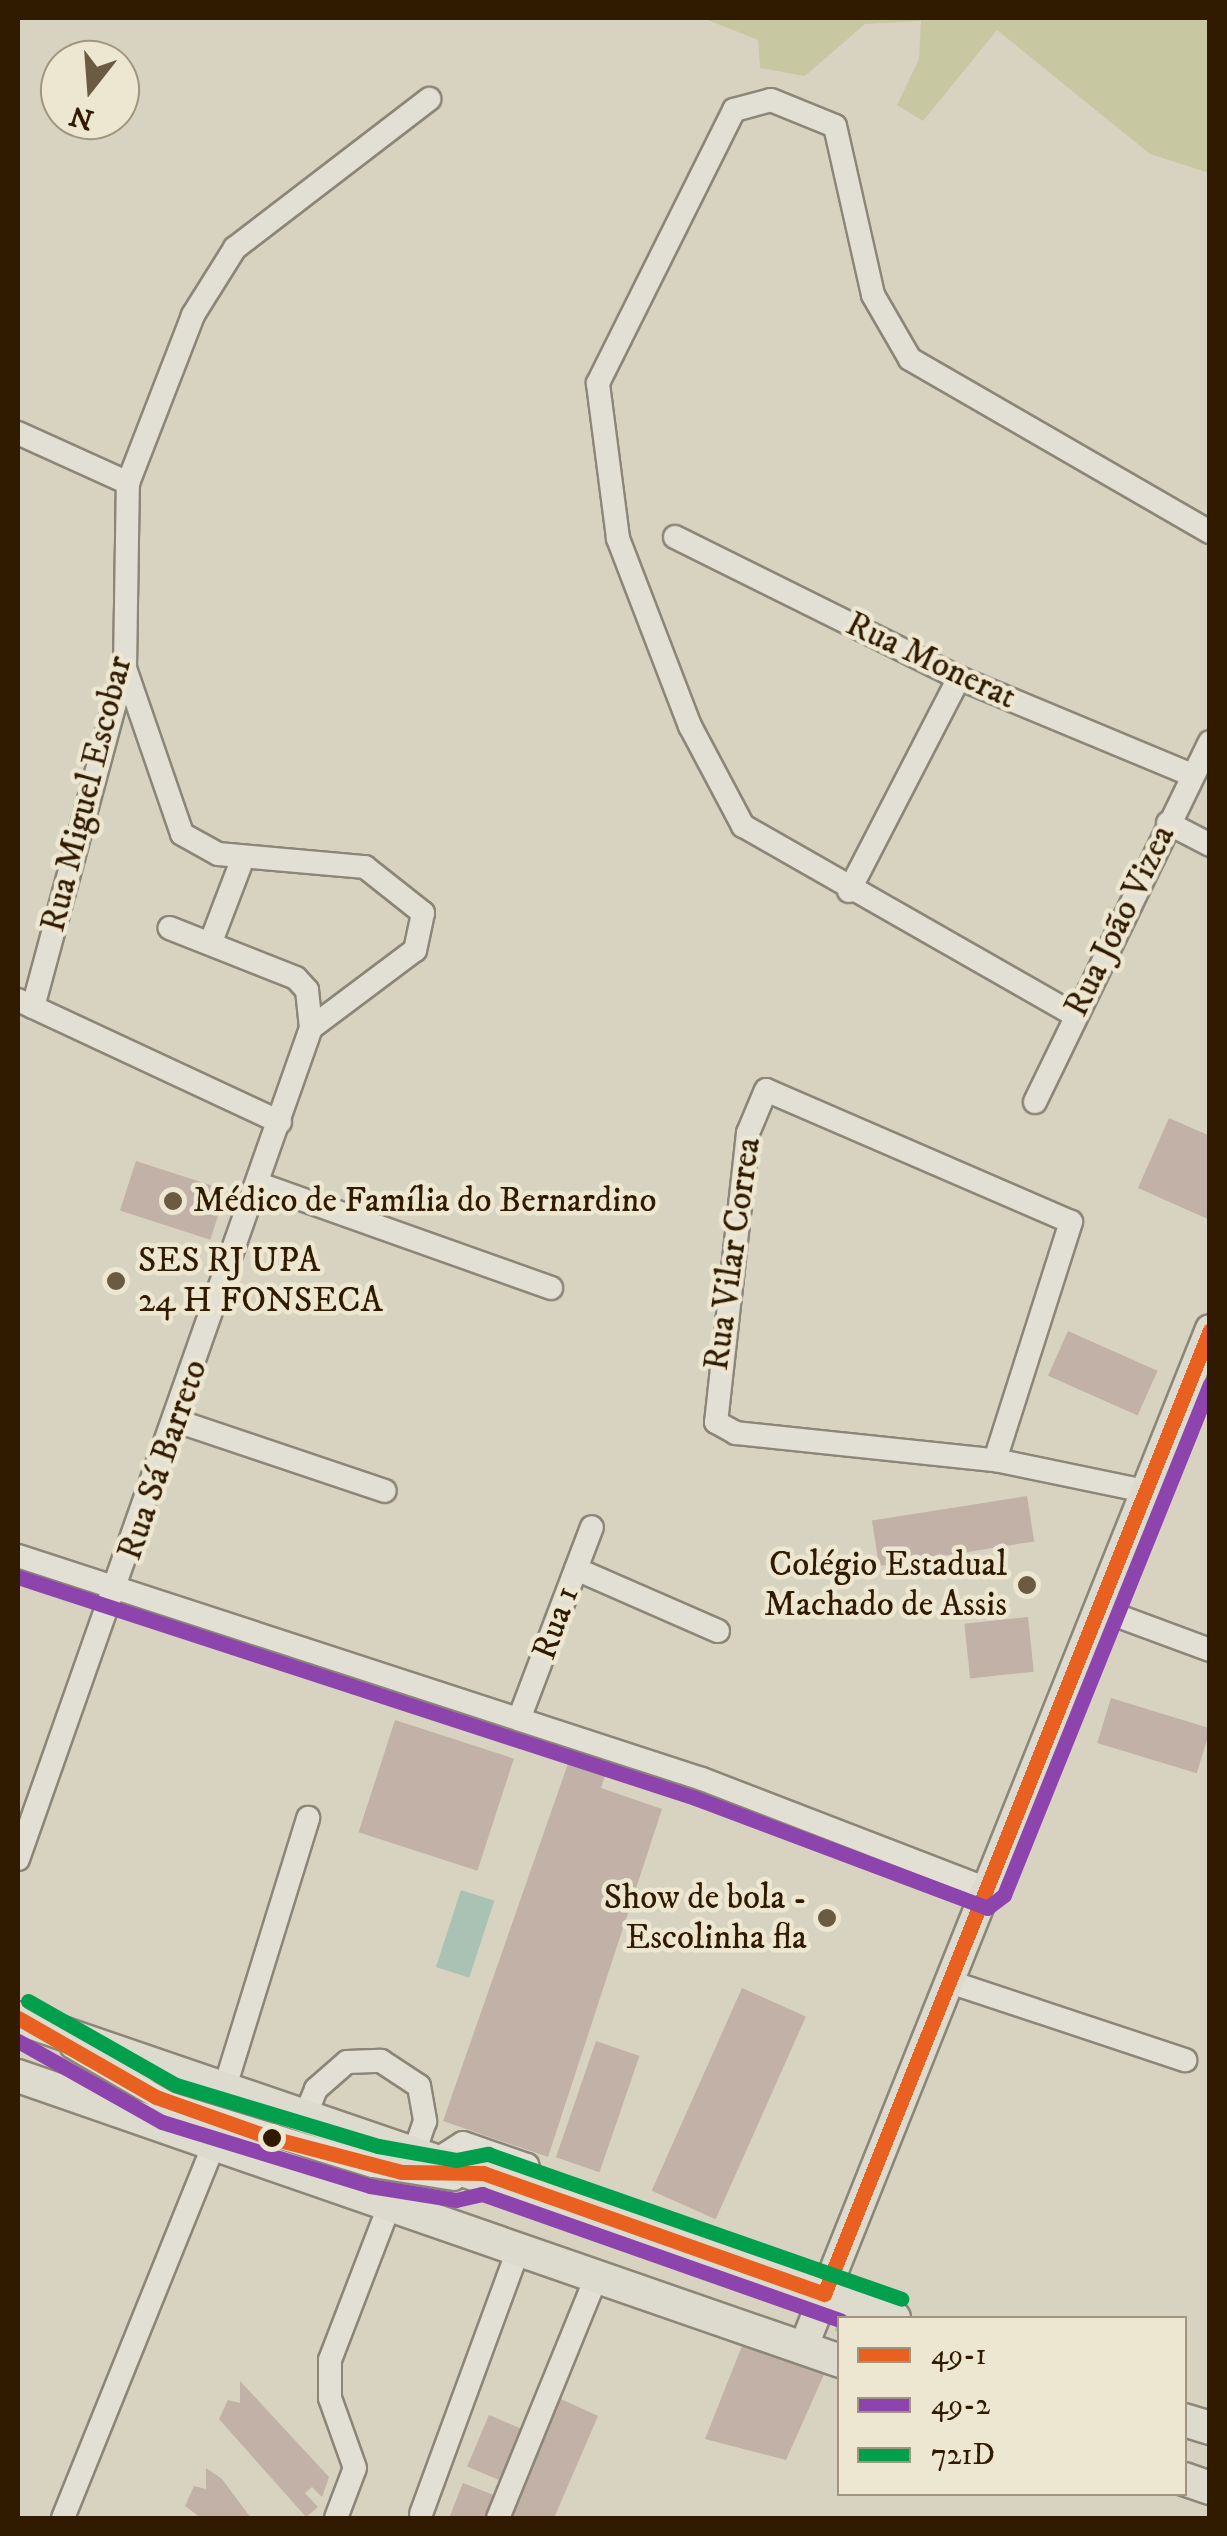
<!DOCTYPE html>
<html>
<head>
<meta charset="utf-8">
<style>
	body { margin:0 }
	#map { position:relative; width:1227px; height:2536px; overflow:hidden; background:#d8d3c0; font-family:"IM FELL DW Pica",serif }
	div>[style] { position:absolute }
	.green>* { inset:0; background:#c7c7a2 }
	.water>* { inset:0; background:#a9c2b3; transform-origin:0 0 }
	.stream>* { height:6px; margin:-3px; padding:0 3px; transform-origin:3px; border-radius:3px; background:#a9c2b3 }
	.building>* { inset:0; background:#c1b1a6; transform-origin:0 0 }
	.roads { filter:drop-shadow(2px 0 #8c8678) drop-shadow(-2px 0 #8c8678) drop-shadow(0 2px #8c8678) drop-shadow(0 -2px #8c8678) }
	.minor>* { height:22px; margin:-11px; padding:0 11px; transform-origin:11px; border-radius:11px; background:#e2dfd5 }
	.major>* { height:28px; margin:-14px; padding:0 14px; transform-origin:14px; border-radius:14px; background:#dddace }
	.highway>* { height:32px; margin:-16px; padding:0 16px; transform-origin:16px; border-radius:16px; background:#dddace }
	.bus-1>* { height:15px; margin:-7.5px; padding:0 7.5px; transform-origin:7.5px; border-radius:7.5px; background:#e86120 }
	.bus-2>* { height:15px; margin:-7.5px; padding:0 7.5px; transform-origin:7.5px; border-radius:7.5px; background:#8e44ad }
	.bus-3>* { height:15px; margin:-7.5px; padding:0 7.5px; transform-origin:7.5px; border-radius:7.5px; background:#029f4d }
	.dots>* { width:28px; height:28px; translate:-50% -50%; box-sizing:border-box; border:5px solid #ede6d0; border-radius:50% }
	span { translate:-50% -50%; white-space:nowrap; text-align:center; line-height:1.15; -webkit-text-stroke:9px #ede6d0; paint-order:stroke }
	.street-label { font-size:35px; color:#311b00 }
	.poi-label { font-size:35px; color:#311b00 }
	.left { translate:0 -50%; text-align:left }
	.right { translate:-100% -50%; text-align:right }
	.frame { position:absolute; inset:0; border:20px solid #311b00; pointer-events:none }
	.legend { position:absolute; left:837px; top:2316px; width:350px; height:180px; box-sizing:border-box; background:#ede6d0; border:2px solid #a2957d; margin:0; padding:12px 18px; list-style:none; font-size:30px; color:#311b00 }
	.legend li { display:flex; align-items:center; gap:20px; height:50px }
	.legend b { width:50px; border:2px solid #a2957d }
	.north { position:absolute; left:40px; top:40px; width:100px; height:100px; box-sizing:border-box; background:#ede6d0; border:2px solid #a2957d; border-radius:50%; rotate:197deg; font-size:28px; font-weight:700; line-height:40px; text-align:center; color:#311b00 }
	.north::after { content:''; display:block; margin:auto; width:35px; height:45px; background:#6b5b43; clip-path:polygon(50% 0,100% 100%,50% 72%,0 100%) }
</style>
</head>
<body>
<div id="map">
	<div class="green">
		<div style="clip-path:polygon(703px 18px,1209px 18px,1209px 173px,1150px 154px,997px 30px,923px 121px,897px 105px,919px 59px,921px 21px,865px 24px,805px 76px,760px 68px,758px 40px)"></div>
	</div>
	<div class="water">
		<div style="left:461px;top:1890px;width:35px;height:81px;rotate:18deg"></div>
	</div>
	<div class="stream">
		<div style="left:838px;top:2329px;width:2px;rotate:27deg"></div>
	</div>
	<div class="building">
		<div style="clip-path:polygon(1169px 1118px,1210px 1136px,1210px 1220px,1138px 1188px)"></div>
		<div style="left:136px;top:1161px;width:95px;height:52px;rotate:18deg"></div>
		<div style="left:1068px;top:1331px;width:98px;height:49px;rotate:24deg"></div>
		<div style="left:1027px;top:1496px;width:46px;height:157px;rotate:81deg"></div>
		<div style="left:1028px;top:1617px;width:55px;height:64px;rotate:84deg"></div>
		<div style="left:1111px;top:1698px;width:104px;height:47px;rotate:17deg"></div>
		<div style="left:395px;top:1720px;width:125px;height:118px;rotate:18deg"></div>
		<div style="clip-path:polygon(571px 1755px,609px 1764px,601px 1788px,662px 1809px,548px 2157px,443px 2121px)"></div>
		<div style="left:742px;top:1988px;width:70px;height:222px;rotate:24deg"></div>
		<div style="left:596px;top:2041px;width:46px;height:123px;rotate:19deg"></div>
		<div style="clip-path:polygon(744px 2341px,826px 2370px,786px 2460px,705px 2439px)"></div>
		<div style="clip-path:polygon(240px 2381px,329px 2477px,322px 2497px,312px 2487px,305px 2493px,318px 2507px,306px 2517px,219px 2419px,228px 2400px,240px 2403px)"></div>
		<div style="clip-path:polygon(561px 2399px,598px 2416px,554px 2518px,509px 2518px)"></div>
		<div style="left:489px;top:2415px;width:41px;height:56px;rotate:23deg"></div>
		<div style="clip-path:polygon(206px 2468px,222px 2479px,251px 2518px,201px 2518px,185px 2506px,194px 2486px,206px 2489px)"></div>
		<div style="clip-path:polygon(463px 2483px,499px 2497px,490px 2518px,449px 2518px)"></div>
	</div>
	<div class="roads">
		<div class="minor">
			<div style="left:18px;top:433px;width:121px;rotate:24.4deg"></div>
			<div style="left:675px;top:537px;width:317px;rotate:26.4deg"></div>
			<div style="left:959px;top:678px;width:252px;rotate:22.6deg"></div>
			<div style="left:126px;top:671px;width:172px;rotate:71deg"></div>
			<div style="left:182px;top:834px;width:41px;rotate:29.1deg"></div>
			<div style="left:218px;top:854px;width:148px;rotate:5.1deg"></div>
			<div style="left:365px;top:867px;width:74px;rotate:38.4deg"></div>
			<div style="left:423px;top:913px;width:38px;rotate:102deg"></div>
			<div style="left:415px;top:950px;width:130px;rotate:143.1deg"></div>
			<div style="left:1168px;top:823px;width:47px;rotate:27.6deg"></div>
			<div style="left:849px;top:891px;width:240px;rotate:-62.7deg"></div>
			<div style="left:212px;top:939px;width:87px;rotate:-69.1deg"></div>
			<div style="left:18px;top:1000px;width:289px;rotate:25deg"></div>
			<div style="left:33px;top:1007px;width:352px;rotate:-74.9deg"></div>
			<div style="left:125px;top:667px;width:184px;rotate:-89.1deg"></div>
			<div style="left:128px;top:483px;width:180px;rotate:-68.8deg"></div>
			<div style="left:193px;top:315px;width:79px;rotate:-57.9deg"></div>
			<div style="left:235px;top:248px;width:245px;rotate:-37.5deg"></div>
			<div style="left:1073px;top:1014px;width:380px;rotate:-150.3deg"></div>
			<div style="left:743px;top:826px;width:113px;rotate:-117.9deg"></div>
			<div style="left:690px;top:726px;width:201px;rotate:-111deg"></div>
			<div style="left:618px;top:538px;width:156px;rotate:-97.4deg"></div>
			<div style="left:598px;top:383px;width:305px;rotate:-63.5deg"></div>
			<div style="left:734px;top:110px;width:38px;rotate:-15deg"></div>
			<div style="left:771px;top:100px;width:69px;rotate:22.1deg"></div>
			<div style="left:835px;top:126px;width:173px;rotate:77.3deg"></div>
			<div style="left:873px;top:295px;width:74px;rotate:60deg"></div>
			<div style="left:910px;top:359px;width:346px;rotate:30deg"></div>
			<div style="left:1035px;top:1102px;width:400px;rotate:-64.1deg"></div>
			<div style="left:259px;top:1184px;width:310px;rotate:19.6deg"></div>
			<div style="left:177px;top:1421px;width:219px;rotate:18.6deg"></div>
			<div style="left:995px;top:1460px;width:250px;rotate:-72.3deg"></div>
			<div style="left:1071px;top:1222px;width:332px;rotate:-156.6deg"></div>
			<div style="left:766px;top:1090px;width:47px;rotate:112.7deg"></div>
			<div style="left:748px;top:1133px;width:291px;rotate:96.3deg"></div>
			<div style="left:716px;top:1422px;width:23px;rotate:29deg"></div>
			<div style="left:736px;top:1433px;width:260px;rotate:6deg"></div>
			<div style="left:995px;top:1460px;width:153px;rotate:11.7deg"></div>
			<div style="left:18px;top:1556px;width:719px;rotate:18.06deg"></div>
			<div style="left:702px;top:1779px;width:303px;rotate:21.1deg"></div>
			<div style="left:576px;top:1569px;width:155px;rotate:23.6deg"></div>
			<div style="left:1099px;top:1609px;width:118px;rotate:20.3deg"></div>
			<div style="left:519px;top:1719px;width:205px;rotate:-69.2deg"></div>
			<div style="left:18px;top:1859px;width:881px;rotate:-70.58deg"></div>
			<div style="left:311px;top:1028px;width:38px;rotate:-96deg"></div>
			<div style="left:307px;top:990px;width:16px;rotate:-133deg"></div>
			<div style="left:296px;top:978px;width:136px;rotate:-158.4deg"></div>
			<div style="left:950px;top:1982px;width:248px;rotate:18.4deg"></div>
			<div style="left:72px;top:2047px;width:111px;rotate:30.3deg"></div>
			<div style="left:168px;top:2103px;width:214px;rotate:17.1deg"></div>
			<div style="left:373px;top:2166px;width:82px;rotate:9.1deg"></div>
			<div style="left:224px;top:2090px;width:285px;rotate:-72.8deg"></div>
			<div style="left:306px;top:2114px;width:27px;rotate:-68deg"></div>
			<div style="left:316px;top:2089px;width:41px;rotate:-41.1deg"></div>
			<div style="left:347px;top:2062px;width:34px;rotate:-2deg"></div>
			<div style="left:381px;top:2061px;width:45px;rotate:33.3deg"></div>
			<div style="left:419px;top:2086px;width:36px;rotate:80deg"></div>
			<div style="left:425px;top:2121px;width:31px;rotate:109deg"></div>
			<div style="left:439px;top:2158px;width:28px;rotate:-32deg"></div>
			<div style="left:463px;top:2143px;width:68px;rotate:19deg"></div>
			<div style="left:527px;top:2165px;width:28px;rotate:72deg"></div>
			<div style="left:421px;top:2514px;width:283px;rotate:-69.8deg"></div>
			<div style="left:63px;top:2518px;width:403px;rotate:-68deg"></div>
			<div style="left:214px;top:2144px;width:12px;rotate:-156deg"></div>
			<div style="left:336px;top:2518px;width:53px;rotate:-69.2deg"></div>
			<div style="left:355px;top:2468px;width:74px;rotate:-109.7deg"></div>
			<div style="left:330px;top:2398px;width:38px;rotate:-90deg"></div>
			<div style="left:330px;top:2360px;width:167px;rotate:-69deg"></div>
			<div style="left:498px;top:2518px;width:262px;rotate:-67.8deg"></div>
		</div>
		<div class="major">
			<div style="left:803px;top:2348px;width:1097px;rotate:-68.23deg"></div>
		</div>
		<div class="highway">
			<div style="left:18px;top:2018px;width:926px;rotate:18.9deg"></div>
			<div style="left:18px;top:2076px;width:870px;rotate:19.12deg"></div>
			<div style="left:1184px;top:2420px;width:27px;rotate:17deg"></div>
			<div style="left:1184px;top:2479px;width:28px;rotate:19deg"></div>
		</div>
	</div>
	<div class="bus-1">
		<div style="left:18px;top:2018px;width:159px;rotate:29.8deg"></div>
		<div style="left:156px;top:2097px;width:123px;rotate:19.5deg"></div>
		<div style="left:272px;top:2138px;width:134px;rotate:14.7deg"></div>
		<div style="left:402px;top:2172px;width:81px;rotate:0.7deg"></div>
		<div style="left:483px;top:2173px;width:362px;rotate:19.5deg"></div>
		<div style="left:824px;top:2294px;width:1038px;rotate:-68.18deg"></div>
	</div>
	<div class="bus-2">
		<div style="left:18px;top:1577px;width:712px;rotate:18.08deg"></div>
		<div style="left:695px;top:1798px;width:312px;rotate:20.6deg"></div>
		<div style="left:987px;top:1908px;width:21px;rotate:-37deg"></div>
		<div style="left:1004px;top:1895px;width:551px;rotate:-68.04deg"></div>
		<div style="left:18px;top:2041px;width:165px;rotate:29.4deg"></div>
		<div style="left:162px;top:2122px;width:218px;rotate:17.1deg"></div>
		<div style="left:370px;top:2186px;width:87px;rotate:9.2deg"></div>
		<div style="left:456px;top:2200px;width:27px;rotate:-13deg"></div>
		<div style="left:482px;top:2194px;width:380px;rotate:19.4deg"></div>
	</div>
	<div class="bus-3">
		<div style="left:28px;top:2001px;width:170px;rotate:29.6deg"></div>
		<div style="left:176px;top:2085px;width:211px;rotate:16.8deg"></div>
		<div style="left:378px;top:2146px;width:79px;rotate:10.2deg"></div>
		<div style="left:456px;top:2160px;width:33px;rotate:-11deg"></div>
		<div style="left:488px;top:2154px;width:438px;rotate:19.3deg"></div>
	</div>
	<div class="dots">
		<div style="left:173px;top:1201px;background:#6b5b43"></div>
		<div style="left:116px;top:1281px;background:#6b5b43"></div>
		<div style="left:1027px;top:1585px;background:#6b5b43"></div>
		<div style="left:827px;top:1918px;background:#6b5b43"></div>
		<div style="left:272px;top:2138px;background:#311b00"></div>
	</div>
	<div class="street-label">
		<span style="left:931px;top:661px;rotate:25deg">Rua Monerat</span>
		<span style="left:87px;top:794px;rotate:-76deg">Rua Miguel Escobar</span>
		<span style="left:1120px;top:921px;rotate:-64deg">Rua João Vizea</span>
		<span style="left:733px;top:1254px;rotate:-82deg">Rua Vilar Correa</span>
		<span style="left:163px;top:1460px;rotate:-71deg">Rua Sá Barreto</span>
		<span style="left:556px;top:1623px;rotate:-70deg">Rua 1</span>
	</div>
	<div class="poi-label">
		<span class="left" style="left:193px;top:1201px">Médico de Família do Bernardino</span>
		<span class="left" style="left:138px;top:1281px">SES RJ UPA<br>24 H FONSECA</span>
		<span class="right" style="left:1007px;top:1585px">Colégio Estadual<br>Machado de Assis</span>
		<span class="right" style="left:807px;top:1918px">Show de bola -<br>Escolinha fla</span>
	</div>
	<div class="frame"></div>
	<ul class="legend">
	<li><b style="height:12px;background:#e86120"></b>49-1</li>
	<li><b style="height:12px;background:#8e44ad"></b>49-2</li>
	<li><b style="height:12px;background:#029f4d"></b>721D</li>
	</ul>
	<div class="north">N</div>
</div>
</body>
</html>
